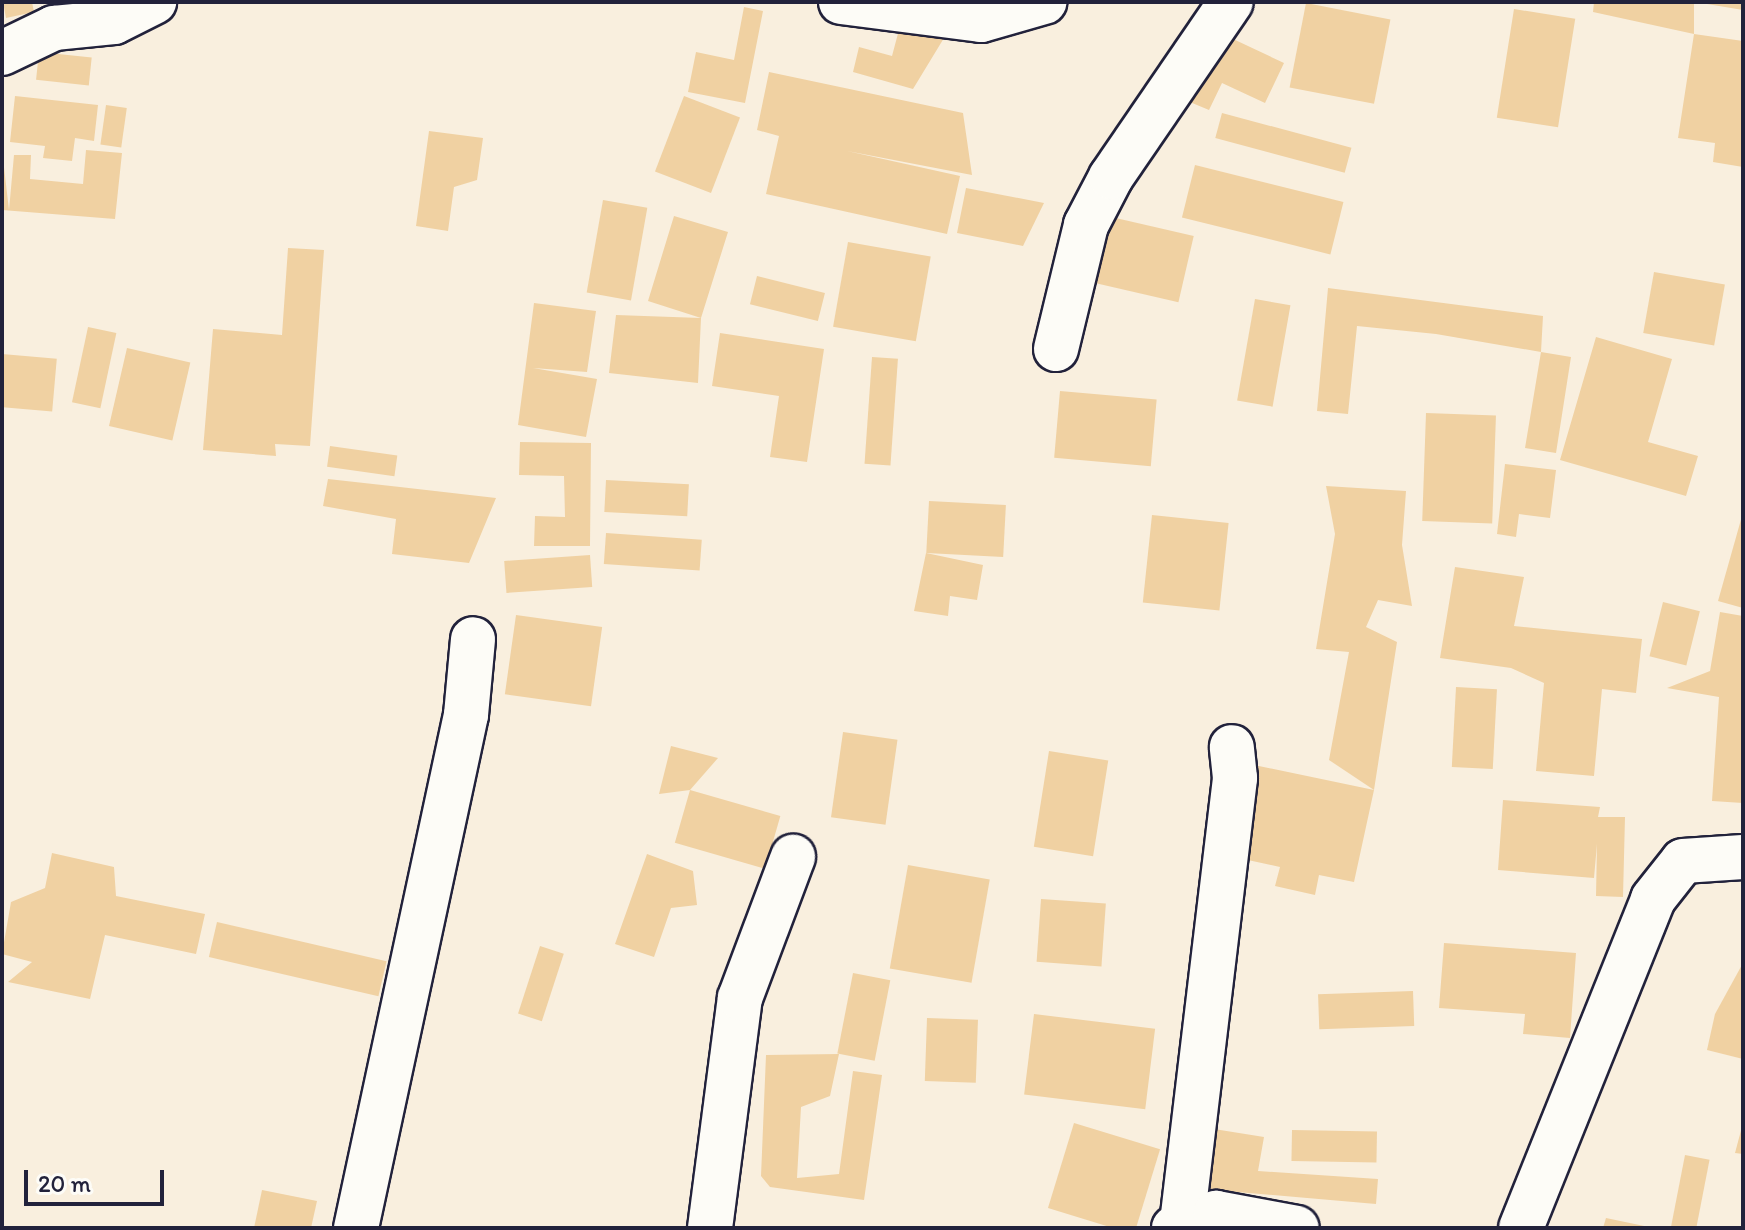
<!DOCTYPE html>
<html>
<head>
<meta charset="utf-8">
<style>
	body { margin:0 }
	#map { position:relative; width:1745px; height:1230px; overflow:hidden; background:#f9efde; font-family:Itim,sans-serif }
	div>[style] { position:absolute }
	.building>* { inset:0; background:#f0d1a2; transform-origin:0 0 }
	.roads { filter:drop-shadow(2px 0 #22223b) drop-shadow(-2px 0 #22223b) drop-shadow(0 2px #22223b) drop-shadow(0 -2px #22223b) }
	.street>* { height:44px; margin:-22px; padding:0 22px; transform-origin:22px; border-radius:22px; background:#fdfcf7 }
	span { translate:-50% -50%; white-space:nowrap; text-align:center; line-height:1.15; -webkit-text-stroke:6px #fdfcf7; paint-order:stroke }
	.frame { position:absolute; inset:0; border:4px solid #22223b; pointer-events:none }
	.scale { position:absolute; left:24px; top:1170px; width:140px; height:36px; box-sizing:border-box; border:4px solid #22223b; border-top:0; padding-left:10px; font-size:24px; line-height:28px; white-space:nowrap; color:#22223b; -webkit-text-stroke:6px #fdfcf7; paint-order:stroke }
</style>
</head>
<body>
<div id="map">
	<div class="building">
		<div style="clip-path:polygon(3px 2px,32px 2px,34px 12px,6px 18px)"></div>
		<div style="clip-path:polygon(1594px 2px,1694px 2px,1694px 34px,1593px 12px)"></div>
		<div style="clip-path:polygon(1707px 2px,1743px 2px,1743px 10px,1707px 4px)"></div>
		<div style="left:1306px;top:3px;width:86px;height:86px;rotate:11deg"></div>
		<div style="clip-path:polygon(744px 7px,763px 11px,745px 103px,688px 92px,696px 52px,734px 60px)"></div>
		<div style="left:1514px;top:9px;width:62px;height:110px;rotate:9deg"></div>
		<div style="clip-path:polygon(900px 26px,944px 38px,913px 89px,853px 72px,859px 47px,892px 56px)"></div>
		<div style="clip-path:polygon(1216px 31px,1284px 63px,1265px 103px,1222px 83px,1209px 110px,1185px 100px)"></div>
		<div style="clip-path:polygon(1694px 34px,1743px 41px,1743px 167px,1713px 162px,1715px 143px,1678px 138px)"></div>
		<div style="left:39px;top:52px;width:53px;height:28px;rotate:6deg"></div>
		<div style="clip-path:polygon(769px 72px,963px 113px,972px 175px,847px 151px,960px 176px,947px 234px,766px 194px,779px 136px,757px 130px)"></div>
		<div style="clip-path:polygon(15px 96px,98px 105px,94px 141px,75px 138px,72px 161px,43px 158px,45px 146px,10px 142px)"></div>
		<div style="left:684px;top:96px;width:60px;height:81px;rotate:21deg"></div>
		<div style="left:106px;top:105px;width:21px;height:40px;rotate:8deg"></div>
		<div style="left:1222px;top:113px;width:134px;height:26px;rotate:15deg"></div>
		<div style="clip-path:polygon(429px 131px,483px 138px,477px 180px,454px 187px,448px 231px,416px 226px)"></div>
		<div style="clip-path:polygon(2px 150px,9px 210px,14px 155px,31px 155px,30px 179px,83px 184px,86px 150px,122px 153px,115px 219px,2px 210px)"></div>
		<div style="left:1195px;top:165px;width:153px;height:54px;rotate:14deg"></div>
		<div style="clip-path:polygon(966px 188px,1044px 203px,1023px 246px,957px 233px)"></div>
		<div style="left:603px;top:200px;width:45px;height:94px;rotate:10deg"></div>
		<div style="clip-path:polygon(674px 216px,728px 232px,701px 318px,698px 383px,609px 373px,616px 315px,701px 318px,648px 301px)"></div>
		<div style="left:1107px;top:216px;width:89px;height:68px;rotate:13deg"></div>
		<div style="left:848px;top:242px;width:84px;height:86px;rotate:10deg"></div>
		<div style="clip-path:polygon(288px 248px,324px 250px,310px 446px,275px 444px,276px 456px,203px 450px,213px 329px,282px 335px)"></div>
		<div style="left:1654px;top:272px;width:72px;height:62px;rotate:10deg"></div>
		<div style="left:757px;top:276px;width:70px;height:29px;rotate:14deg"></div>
		<div style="clip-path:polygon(1328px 288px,1543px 316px,1541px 352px,1571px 357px,1556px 453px,1525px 448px,1541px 352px,1436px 334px,1357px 326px,1348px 414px,1317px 411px)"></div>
		<div style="left:1255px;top:299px;width:36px;height:103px;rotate:10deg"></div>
		<div style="clip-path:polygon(534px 303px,596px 311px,587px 372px,533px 368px,597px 379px,586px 437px,518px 425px)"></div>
		<div style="left:88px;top:327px;width:29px;height:77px;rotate:12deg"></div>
		<div style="clip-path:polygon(720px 333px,824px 349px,807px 462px,770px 457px,779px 396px,712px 386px)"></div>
		<div style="clip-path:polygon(1596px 337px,1672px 359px,1648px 442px,1698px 456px,1686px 496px,1560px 460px)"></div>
		<div style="left:127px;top:348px;width:65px;height:80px;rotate:13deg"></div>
		<div style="left:2px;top:354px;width:55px;height:53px;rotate:5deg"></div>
		<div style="left:872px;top:357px;width:26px;height:107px;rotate:4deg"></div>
		<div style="left:1060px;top:391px;width:97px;height:67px;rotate:5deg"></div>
		<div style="left:1426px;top:413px;width:70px;height:108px;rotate:2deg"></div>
		<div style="clip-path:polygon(520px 442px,591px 443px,590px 546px,534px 546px,535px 516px,565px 517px,564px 476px,519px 475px)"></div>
		<div style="left:330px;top:446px;width:68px;height:21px;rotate:8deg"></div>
		<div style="clip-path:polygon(1505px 464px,1556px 470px,1550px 518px,1519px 514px,1516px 537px,1497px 534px)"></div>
		<div style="clip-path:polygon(328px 479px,400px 487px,496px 498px,469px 563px,392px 554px,396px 519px,323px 506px)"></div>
		<div style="left:606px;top:480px;width:83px;height:32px;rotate:3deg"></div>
		<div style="clip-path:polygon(1326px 486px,1406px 491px,1402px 545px,1412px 606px,1378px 600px,1366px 627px,1397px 642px,1374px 790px,1329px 760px,1349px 652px,1316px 649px,1335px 534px)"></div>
		<div style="left:929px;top:501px;width:77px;height:52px;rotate:3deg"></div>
		<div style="left:1152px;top:515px;width:77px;height:88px;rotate:6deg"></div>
		<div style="clip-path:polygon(1742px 516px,1743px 516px,1743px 608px,1718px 601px)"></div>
		<div style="left:606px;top:533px;width:96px;height:31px;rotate:4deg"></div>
		<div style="clip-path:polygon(926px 553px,983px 565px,977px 600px,950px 596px,948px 616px,914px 611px)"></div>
		<div style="left:590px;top:555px;width:32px;height:86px;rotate:86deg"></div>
		<div style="clip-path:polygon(1455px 567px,1524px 577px,1514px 626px,1642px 639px,1636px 693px,1602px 689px,1594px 776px,1536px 771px,1544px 683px,1511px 668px,1440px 658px)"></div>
		<div style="left:1663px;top:602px;width:38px;height:56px;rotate:14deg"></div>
		<div style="clip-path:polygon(1720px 612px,1743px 616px,1743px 803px,1712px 801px,1719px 697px,1667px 688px,1710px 671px)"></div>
		<div style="left:516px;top:615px;width:87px;height:80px;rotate:8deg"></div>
		<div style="left:1456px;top:687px;width:41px;height:80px;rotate:3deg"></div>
		<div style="left:843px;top:732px;width:55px;height:86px;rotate:8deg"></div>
		<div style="clip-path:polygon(671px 746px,718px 758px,690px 790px,659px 794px)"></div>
		<div style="left:1049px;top:751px;width:60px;height:97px;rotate:9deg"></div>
		<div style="clip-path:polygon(1254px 765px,1374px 790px,1354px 882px,1319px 875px,1315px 895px,1275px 886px,1280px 867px,1234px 857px)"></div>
		<div style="left:690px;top:790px;width:94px;height:55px;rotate:16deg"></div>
		<div style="clip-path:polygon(1503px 800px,1600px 807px,1598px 817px,1625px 817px,1623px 897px,1596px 896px,1597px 844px,1594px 878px,1498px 870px)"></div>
		<div style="clip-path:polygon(52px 853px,114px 867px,116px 896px,205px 914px,196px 954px,105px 935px,90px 999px,8px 982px,32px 962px,2px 954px,11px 902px,45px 888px)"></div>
		<div style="clip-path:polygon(647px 854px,693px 871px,697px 905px,671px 908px,654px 957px,615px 944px)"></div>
		<div style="left:908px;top:865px;width:83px;height:105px;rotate:10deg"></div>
		<div style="left:1041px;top:899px;width:65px;height:63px;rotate:4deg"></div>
		<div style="left:217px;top:922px;width:174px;height:36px;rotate:13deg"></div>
		<div style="clip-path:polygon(1444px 943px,1576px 953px,1570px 1038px,1523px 1034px,1525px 1014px,1439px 1008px)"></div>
		<div style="left:540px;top:946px;width:25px;height:71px;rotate:18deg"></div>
		<div style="clip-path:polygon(1743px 963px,1743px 1059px,1707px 1050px,1715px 1014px)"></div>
		<div style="left:853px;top:973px;width:38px;height:82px;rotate:11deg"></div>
		<div style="left:1413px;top:991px;width:35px;height:95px;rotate:88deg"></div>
		<div style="left:1034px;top:1014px;width:122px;height:81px;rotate:7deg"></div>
		<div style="left:927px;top:1018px;width:51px;height:63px;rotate:2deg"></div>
		<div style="clip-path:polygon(839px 1054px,830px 1096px,801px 1107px,797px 1178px,839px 1174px,853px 1071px,882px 1075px,864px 1200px,770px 1187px,761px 1176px,766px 1055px)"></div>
		<div style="left:1074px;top:1123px;width:90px;height:89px;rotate:17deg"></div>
		<div style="clip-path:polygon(1743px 1123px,1743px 1154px,1735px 1153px)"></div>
		<div style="clip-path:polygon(1214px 1129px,1264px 1137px,1258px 1171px,1378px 1179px,1376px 1204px,1203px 1189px)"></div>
		<div style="left:1292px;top:1130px;width:85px;height:31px;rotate:1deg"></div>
		<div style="left:1685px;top:1155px;width:25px;height:75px;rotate:11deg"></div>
		<div style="clip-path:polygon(262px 1190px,317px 1201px,311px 1228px,254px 1228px)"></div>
		<div style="clip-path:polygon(1606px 1218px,1649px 1227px,1648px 1228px,1603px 1228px)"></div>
	</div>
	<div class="roads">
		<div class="street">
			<div style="left:841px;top:2px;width:141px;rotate:7.3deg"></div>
			<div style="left:981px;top:20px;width:66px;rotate:-15.9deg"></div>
			<div style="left:2px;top:53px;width:58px;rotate:-25.7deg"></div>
			<div style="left:54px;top:28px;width:60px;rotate:-5.7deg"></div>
			<div style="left:114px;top:22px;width:45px;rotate:-26.6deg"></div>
			<div style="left:1056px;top:349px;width:128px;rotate:-76.4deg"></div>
			<div style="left:1086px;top:225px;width:54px;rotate:-62.5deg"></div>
			<div style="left:1111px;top:177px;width:212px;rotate:-55.6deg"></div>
			<div style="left:1182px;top:1223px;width:448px;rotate:-83.2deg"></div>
			<div style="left:1235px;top:778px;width:31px;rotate:-96deg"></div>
			<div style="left:356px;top:1228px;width:525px;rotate:-77.9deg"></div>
			<div style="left:466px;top:715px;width:76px;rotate:-84.7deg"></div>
			<div style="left:710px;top:1228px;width:232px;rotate:-82.6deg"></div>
			<div style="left:740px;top:998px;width:151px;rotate:-69.4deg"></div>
			<div style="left:1174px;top:1228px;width:45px;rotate:-19.7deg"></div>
			<div style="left:1216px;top:1213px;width:82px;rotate:10.5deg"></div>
			<div style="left:1521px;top:1228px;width:354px;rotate:-68.1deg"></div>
			<div style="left:1653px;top:899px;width:48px;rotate:-51.7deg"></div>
			<div style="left:1683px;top:861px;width:60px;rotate:-3.8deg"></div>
		</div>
	</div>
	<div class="frame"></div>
	<div class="scale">20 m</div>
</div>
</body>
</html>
